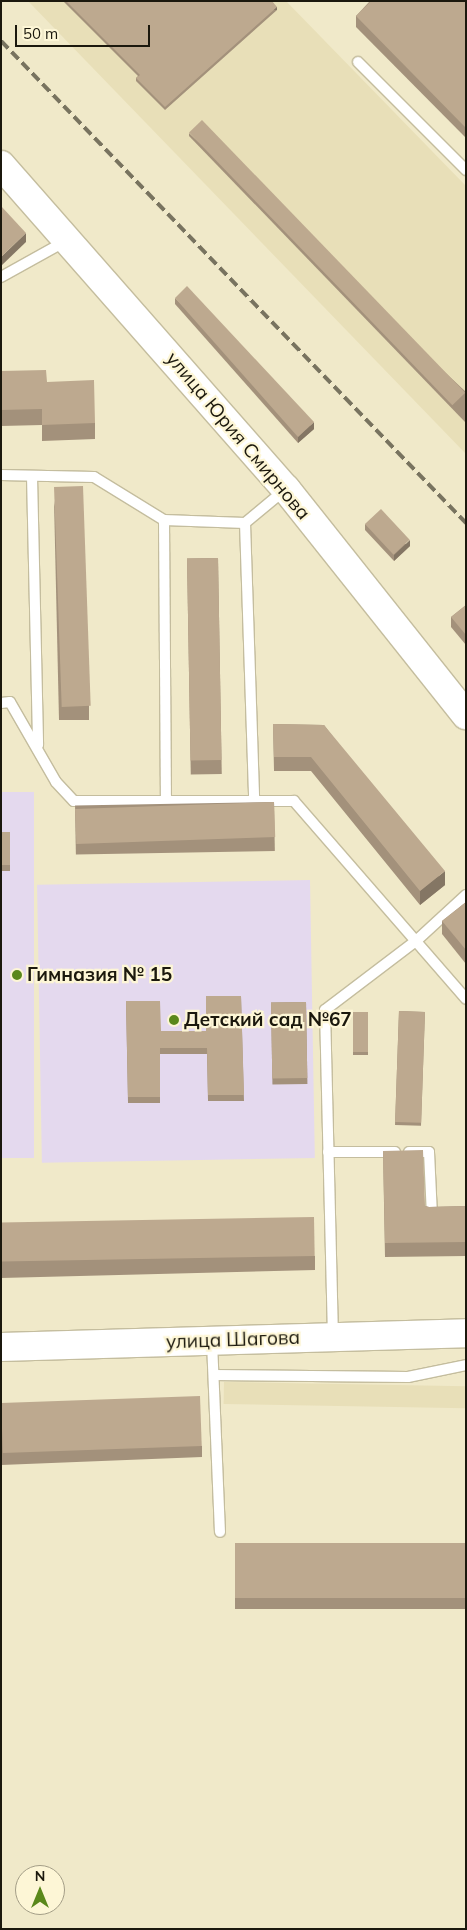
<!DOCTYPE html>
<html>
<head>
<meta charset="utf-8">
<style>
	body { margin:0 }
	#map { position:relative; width:467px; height:1930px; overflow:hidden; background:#f0e9c9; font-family:Mulish,sans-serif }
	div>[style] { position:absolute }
	.built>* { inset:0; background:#e8dfb8; transform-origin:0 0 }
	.education>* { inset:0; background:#e4d9ee; transform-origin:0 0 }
	.roads { filter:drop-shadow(1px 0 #c4bd9e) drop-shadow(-1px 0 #c4bd9e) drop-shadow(0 1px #c4bd9e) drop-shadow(0 -1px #c4bd9e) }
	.lane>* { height:10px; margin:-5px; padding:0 5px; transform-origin:5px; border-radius:5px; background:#fff }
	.secondary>* { height:28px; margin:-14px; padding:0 14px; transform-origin:14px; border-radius:14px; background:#fff }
	.rail>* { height:4px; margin-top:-2px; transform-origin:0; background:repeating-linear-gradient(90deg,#78735f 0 10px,transparent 0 15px) }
	.wall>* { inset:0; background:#a3917b; transform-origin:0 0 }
	.shaded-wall>* { inset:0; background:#847664; transform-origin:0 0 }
	.building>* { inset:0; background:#bda98f; transform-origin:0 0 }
	.dots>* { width:14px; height:14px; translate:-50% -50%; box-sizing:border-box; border:2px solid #fdf6d6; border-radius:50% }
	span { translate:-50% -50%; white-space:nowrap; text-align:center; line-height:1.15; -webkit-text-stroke:4.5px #fdf6d6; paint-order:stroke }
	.street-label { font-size:19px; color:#1b180d }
	.poi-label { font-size:19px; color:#1b180d; font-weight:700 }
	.left { translate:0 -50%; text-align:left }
	.frame { position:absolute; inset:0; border:2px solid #1b180d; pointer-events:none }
	.north { position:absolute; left:15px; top:1865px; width:50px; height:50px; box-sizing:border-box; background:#fdf6d6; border:1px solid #a39d86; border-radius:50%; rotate:0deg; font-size:14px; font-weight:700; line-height:20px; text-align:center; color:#1b180d }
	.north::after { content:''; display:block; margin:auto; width:18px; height:22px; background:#5a881b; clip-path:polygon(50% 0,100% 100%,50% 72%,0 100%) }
	.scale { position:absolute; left:15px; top:25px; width:135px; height:22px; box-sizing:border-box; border:2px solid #1b180d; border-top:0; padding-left:6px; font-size:15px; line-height:18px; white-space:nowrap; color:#1b180d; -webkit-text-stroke:4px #fdf6d6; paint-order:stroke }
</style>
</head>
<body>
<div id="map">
	<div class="built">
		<div style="clip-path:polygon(28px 1px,286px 1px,466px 186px,466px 454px)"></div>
		<div style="left:224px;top:1382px;width:242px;height:22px;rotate:1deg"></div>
	</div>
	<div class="education">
		<div style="left:1px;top:792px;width:33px;height:366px"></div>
		<div style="left:310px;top:880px;width:278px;height:273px;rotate:89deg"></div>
	</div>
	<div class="roads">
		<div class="lane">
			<div style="left:358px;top:62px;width:153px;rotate:45deg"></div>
			<div style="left:1px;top:277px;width:74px;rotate:-29deg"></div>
			<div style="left:1px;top:475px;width:93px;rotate:1.2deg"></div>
			<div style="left:94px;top:477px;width:82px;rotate:31.6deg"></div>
			<div style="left:164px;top:520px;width:81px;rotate:2.1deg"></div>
			<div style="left:245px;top:523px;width:53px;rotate:-39.7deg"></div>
			<div style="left:32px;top:476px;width:269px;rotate:88.7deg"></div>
			<div style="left:164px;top:520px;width:282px;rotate:89.6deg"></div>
			<div style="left:245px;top:523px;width:278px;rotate:88.1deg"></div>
			<div style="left:1px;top:703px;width:9px;rotate:-6deg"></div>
			<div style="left:10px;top:702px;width:92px;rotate:60.1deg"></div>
			<div style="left:56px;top:782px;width:26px;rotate:47deg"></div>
			<div style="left:74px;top:801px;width:220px"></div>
			<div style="left:294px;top:801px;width:262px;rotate:49deg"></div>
			<div style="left:328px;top:1152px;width:67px"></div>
			<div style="left:409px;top:1152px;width:20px"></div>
			<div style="left:429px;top:1152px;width:63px;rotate:87.3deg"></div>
			<div style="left:432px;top:1215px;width:34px;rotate:-2deg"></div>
			<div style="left:333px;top:1337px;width:327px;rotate:-91.4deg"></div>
			<div style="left:325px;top:1010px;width:114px;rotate:-37.2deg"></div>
			<div style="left:416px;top:941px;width:68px;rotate:-42.6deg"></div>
			<div style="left:212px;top:1342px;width:190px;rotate:87.6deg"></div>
			<div style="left:214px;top:1375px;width:194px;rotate:0.6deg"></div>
			<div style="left:408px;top:1377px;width:59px;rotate:-11.7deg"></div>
		</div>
		<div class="secondary">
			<div style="left:1px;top:165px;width:432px;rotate:48.7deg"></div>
			<div style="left:286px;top:489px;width:289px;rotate:51.5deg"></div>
			<div style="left:1px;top:1347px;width:465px;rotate:-1.7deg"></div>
		</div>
	</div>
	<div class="rail">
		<div style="left:1px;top:41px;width:670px;rotate:46.03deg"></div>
	</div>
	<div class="wall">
		<div style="clip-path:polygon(63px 1px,272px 1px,277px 10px,165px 110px,136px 81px,136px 78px,138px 76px)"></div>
		<div style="clip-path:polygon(370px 1px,466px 1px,466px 138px,356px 27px,356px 16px)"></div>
		<div style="clip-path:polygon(189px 133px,466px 392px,466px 423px,189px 136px)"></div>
		<div style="clip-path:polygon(175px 298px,314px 429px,298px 443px,175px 304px)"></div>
		<div style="clip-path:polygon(1px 371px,47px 382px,95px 423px,95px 439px,42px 441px,42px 425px,1px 426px)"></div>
		<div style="clip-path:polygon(54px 501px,89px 706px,89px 720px,59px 720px)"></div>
		<div style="clip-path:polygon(365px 524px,410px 546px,394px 561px,365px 530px)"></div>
		<div style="left:218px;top:558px;width:216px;height:31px;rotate:89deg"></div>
		<div style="clip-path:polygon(466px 605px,466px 645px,451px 627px,451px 617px)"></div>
		<div style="clip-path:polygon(273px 724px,324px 725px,445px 885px,420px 905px,311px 771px,274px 771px)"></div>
		<div style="left:274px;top:802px;width:49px;height:199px;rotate:89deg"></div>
		<div style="left:1px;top:832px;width:9px;height:39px"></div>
		<div style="clip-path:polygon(466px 902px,466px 964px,442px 934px,442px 921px)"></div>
		<div style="clip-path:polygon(241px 996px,244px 1101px,208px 1101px,207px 1054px,160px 1054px,160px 1103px,128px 1103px,126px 1001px,161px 1031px,206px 1031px)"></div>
		<div style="left:306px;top:1002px;width:82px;height:35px;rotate:89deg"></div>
		<div style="left:399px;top:1011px;width:26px;height:114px;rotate:2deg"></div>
		<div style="left:353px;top:1012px;width:15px;height:43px"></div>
		<div style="clip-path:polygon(383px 1151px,425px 1206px,429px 1207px,466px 1206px,466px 1256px,385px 1257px)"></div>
		<div style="clip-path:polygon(1px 1225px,315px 1256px,315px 1270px,1px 1278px)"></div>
		<div style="clip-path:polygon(1px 1403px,202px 1446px,202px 1457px,1px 1465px)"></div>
		<div style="left:466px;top:1543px;width:66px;height:231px;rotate:90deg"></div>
	</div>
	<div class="shaded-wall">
		<div style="left:277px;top:7px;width:3px;height:150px;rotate:90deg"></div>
		<div style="clip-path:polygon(26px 233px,26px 242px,1px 266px,1px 257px)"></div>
		<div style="clip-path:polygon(314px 422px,314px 429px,298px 443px,298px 437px)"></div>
		<div style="clip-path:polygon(410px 540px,410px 546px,394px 561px,394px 555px)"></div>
		<div style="clip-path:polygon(445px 871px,445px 885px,420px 905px,420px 891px)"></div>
	</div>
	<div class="building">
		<div style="clip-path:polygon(66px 1px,272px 1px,277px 7px,165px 107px,136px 78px,140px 75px)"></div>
		<div style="clip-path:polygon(371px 1px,466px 1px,466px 128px,356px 16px)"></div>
		<div style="left:202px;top:120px;width:379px;height:18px;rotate:46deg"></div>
		<div style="clip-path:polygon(1px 206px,26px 233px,1px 257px)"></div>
		<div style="clip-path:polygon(187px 286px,314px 422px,298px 437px,175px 298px)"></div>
		<div style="clip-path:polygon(46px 370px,47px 382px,94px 380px,95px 423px,42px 425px,42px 409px,1px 410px,1px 371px)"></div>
		<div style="left:83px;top:486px;width:220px;height:29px;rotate:88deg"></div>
		<div style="left:381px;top:509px;width:42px;height:22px;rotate:47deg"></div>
		<div style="left:218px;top:558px;width:202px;height:31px;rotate:89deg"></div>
		<div style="clip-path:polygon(466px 605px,466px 635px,451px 617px)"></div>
		<div style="clip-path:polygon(273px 724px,324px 725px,445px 871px,420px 891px,311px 757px,274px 757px)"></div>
		<div style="left:274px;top:802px;width:35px;height:199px;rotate:88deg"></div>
		<div style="left:1px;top:832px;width:9px;height:33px"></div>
		<div style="clip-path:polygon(466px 902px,466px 950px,442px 921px)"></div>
		<div style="clip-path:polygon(206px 996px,241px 996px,244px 1095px,208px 1095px,207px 1048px,160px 1048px,160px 1097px,128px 1097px,126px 1001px,160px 1001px,161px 1031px,206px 1031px)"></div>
		<div style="left:306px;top:1002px;width:76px;height:35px;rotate:89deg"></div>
		<div style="left:399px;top:1011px;width:26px;height:111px;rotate:2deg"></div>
		<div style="left:353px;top:1012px;width:15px;height:40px"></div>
		<div style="clip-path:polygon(423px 1150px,425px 1206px,429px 1207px,466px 1206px,466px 1242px,385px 1243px,383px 1151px)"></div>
		<div style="left:314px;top:1217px;width:39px;height:313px;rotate:89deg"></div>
		<div style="left:200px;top:1396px;width:50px;height:199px;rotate:88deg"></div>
		<div style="left:466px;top:1543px;width:55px;height:231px;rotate:90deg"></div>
	</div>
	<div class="dots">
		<div style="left:17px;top:975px;background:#5a881b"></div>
		<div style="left:174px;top:1020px;background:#5a881b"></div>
	</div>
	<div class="street-label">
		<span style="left:238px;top:436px;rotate:50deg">улица Юрия Смирнова</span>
		<span style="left:233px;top:1340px;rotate:-2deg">улица Шагова</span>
	</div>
	<div class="poi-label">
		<span class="left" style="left:27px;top:975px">Гимназия № 15</span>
		<span class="left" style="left:184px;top:1020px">Детский сад №67</span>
	</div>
	<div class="frame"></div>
	<div class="north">N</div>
	<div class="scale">50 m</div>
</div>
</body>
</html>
